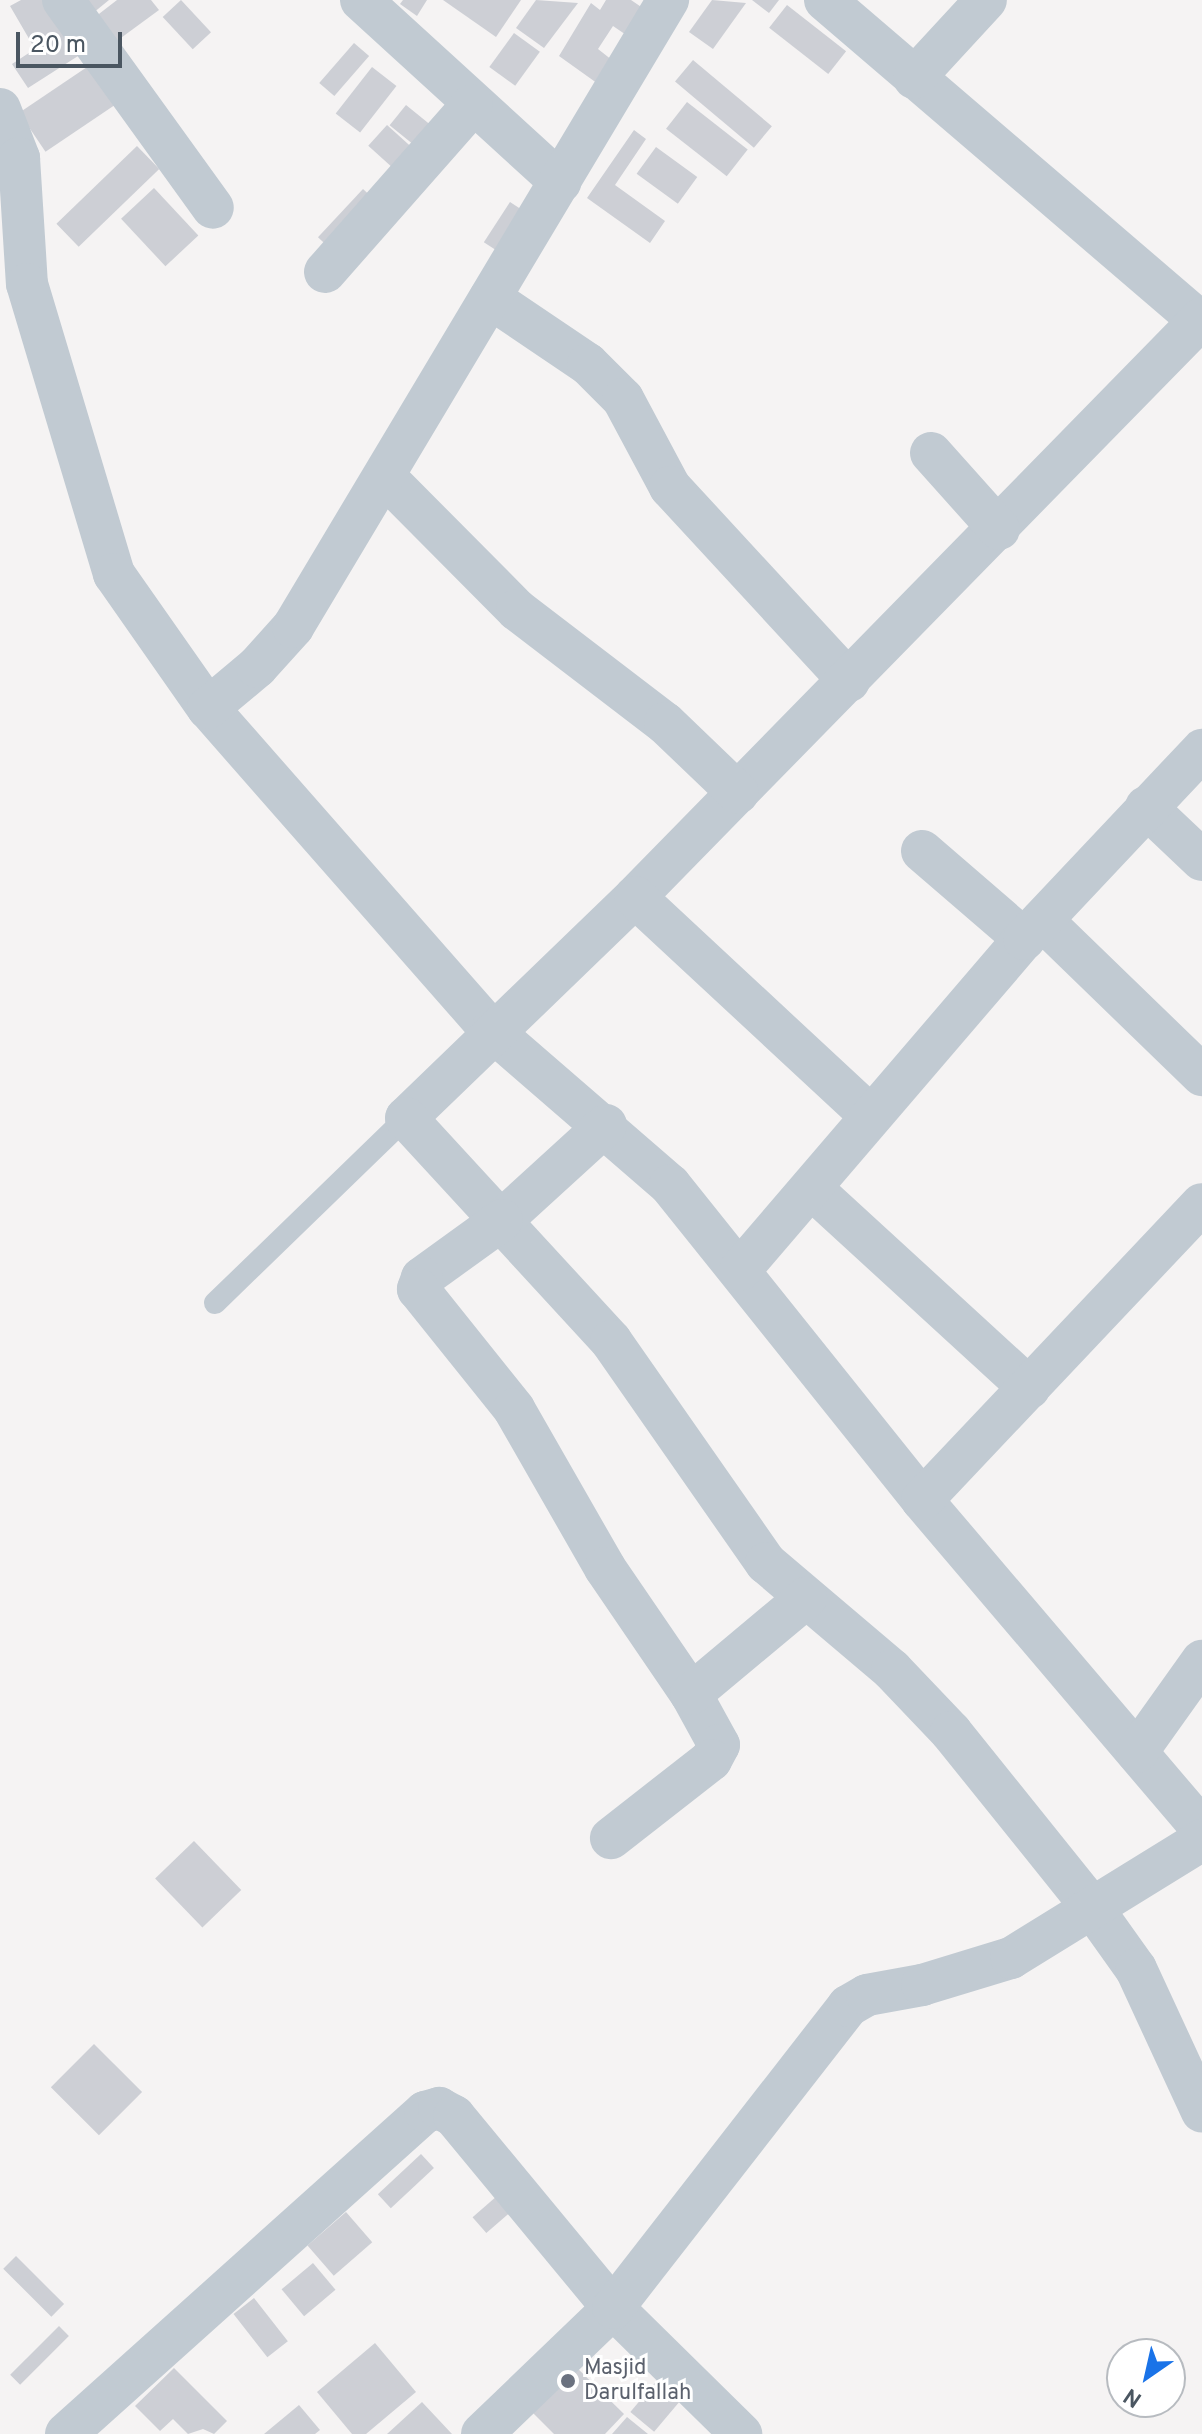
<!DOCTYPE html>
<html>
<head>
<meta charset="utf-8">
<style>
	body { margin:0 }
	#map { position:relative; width:1202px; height:2434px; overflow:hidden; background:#f5f3f3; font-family:Overpass,sans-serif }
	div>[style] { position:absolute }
	.building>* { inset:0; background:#cdcfd5; transform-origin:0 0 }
	.lane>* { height:22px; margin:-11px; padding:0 11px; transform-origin:11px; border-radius:11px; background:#c1cad2 }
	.street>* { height:42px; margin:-21px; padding:0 21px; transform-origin:21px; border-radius:21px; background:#c1cad2 }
	.dots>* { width:22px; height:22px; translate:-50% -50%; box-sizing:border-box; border:4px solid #fff; border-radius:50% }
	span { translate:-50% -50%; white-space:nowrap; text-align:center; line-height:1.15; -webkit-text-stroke:6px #fff; paint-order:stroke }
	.worship-label { font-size:22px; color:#5b616d }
	.left { translate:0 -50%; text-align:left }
	.north { position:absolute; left:1106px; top:2338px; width:80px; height:80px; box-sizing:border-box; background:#fff; border:2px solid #b7bbc0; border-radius:50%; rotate:214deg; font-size:22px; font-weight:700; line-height:32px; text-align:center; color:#4a5661 }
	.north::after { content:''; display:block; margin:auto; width:28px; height:36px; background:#1a73e8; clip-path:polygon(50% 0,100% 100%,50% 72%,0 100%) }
	.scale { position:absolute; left:16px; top:32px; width:106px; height:36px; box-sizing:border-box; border:4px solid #4a5661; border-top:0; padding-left:10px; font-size:24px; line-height:28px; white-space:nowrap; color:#4a5661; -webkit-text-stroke:6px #fff; paint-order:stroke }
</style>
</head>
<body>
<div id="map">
	<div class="building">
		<div style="clip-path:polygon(21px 0,56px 0,89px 49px,28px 88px,12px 64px,35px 49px,10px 6px)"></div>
		<div style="clip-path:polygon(72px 0,109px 0,87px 18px)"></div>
		<div style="clip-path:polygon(117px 0,151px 0,159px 10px,114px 43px,95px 17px)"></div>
		<div style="left:181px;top:0;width:44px;height:25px;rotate:47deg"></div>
		<div style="clip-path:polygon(403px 0,427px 0,417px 16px,400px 4px)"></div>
		<div style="clip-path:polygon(443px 0,521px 0,496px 37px)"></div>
		<div style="clip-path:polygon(536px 0,578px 3px,544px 48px,516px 28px)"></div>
		<div style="clip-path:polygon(606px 0,631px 0,656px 17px,638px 43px,613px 26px,598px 49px,617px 64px,601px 86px,559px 56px,591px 3px,600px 10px)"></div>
		<div style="clip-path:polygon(712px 0,746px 3px,713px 49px,689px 32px)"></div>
		<div style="clip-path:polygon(752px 0,779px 0,769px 13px)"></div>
		<div style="left:787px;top:5px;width:75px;height:29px;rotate:38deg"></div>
		<div style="left:514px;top:33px;width:32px;height:42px;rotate:36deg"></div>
		<div style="left:354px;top:43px;width:20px;height:53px;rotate:41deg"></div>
		<div style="left:693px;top:60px;width:103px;height:28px;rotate:40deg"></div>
		<div style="left:93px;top:63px;width:47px;height:89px;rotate:56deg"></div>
		<div style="left:372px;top:67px;width:31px;height:59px;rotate:38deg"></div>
		<div style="left:687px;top:102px;width:77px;height:34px;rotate:38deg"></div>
		<div style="left:406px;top:105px;width:48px;height:26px;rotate:39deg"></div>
		<div style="left:387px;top:125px;width:47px;height:28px;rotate:42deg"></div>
		<div style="clip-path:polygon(634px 130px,646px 139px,615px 185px,665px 221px,650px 243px,587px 198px)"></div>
		<div style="left:137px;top:146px;width:32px;height:112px;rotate:46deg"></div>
		<div style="left:656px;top:147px;width:51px;height:33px;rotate:36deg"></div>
		<div style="left:154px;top:188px;width:65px;height:45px;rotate:47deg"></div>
		<div style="left:363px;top:189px;width:22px;height:66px;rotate:43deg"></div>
		<div style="left:510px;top:202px;width:31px;height:48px;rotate:33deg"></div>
		<div style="left:194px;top:1841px;width:68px;height:54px;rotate:46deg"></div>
		<div style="left:94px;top:2044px;width:68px;height:61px;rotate:45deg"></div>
		<div style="left:421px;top:2154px;width:19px;height:59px;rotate:47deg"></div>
		<div style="left:505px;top:2189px;width:21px;height:43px;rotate:49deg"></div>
		<div style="left:346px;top:2212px;width:40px;height:51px;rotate:49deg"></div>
		<div style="left:16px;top:2256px;width:68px;height:18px;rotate:45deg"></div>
		<div style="left:313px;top:2263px;width:35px;height:41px;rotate:50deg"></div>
		<div style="left:254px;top:2298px;width:55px;height:26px;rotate:52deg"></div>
		<div style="left:59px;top:2326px;width:14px;height:69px;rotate:45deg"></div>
		<div style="clip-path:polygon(375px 2343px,416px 2392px,366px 2434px,352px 2434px,317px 2392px)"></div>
		<div style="clip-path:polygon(569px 2360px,624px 2414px,605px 2434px,554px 2434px,523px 2403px)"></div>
		<div style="clip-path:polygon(174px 2368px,227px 2421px,214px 2434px,203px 2429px,188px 2434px,173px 2419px,160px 2431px,135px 2406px)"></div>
		<div style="left:658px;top:2379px;width:31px;height:43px;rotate:40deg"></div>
		<div style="clip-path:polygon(422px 2402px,452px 2434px,387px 2434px)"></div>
		<div style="clip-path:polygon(299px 2405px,320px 2430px,315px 2434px,264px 2434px)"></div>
		<div style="clip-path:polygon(627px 2417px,648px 2434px,612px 2434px)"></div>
	</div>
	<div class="lane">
		<div style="left:215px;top:1303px;width:266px;rotate:-44.1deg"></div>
	</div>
	<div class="street">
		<div style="left:63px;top:0;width:256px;rotate:54.2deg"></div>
		<div style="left:361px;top:0;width:270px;rotate:42.4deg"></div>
		<div style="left:825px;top:0;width:496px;rotate:40.6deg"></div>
		<div style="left:914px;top:78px;width:106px;rotate:-47.3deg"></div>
		<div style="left:0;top:109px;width:53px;rotate:68.8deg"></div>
		<div style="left:19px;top:158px;width:126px;rotate:86.4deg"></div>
		<div style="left:27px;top:284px;width:303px;rotate:73.3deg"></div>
		<div style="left:114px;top:574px;width:164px;rotate:55deg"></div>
		<div style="left:208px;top:708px;width:429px;rotate:48.7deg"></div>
		<div style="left:491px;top:1030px;width:237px;rotate:40.9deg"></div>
		<div style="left:670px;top:1185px;width:403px;rotate:51.3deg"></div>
		<div style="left:922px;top:1500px;width:432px;rotate:49.6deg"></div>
		<div style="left:325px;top:272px;width:222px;rotate:-48.6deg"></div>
		<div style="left:490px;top:298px;width:118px;rotate:34deg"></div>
		<div style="left:588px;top:364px;width:49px;rotate:45deg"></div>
		<div style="left:623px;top:399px;width:100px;rotate:61.9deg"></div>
		<div style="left:670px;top:487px;width:264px;rotate:47.3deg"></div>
		<div style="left:1202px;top:318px;width:810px;rotate:134.4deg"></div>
		<div style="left:635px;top:897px;width:318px;rotate:136deg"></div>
		<div style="left:406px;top:1118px;width:303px;rotate:47.4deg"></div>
		<div style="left:611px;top:1341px;width:271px;rotate:55.1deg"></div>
		<div style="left:766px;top:1563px;width:165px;rotate:40.3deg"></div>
		<div style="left:892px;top:1670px;width:86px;rotate:46.4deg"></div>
		<div style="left:951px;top:1732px;width:223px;rotate:51.2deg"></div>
		<div style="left:1091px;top:1906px;width:77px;rotate:54.5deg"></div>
		<div style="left:1136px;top:1969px;width:157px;rotate:65.2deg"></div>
		<div style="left:931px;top:453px;width:102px;rotate:48.2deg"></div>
		<div style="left:385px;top:477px;width:187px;rotate:45.2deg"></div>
		<div style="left:517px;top:610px;width:186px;rotate:37.4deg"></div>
		<div style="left:665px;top:723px;width:101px;rotate:43.8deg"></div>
		<div style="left:208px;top:708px;width:64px;rotate:-39.9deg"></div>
		<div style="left:257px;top:667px;width:54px;rotate:-48deg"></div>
		<div style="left:293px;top:627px;width:731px;rotate:-59.12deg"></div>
		<div style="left:1146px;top:807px;width:77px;rotate:43.4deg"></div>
		<div style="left:922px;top:851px;width:135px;rotate:40.8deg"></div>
		<div style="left:635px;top:897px;width:322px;rotate:42.9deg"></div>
		<div style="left:1042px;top:920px;width:223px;rotate:44.1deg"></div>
		<div style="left:606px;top:1125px;width:141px;rotate:137.6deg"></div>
		<div style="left:502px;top:1220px;width:99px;rotate:144.1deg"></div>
		<div style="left:422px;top:1278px;width:12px;rotate:110deg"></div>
		<div style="left:418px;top:1289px;width:154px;rotate:51.3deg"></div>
		<div style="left:514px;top:1409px;width:183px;rotate:60.2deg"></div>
		<div style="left:605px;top:1568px;width:153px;rotate:55.7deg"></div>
		<div style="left:691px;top:1694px;width:58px;rotate:61.2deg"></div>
		<div style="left:719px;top:1745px;width:17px;rotate:118deg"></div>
		<div style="left:711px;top:1760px;width:127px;rotate:142deg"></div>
		<div style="left:811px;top:1188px;width:296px;rotate:42.5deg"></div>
		<div style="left:740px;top:1270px;width:436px;rotate:-49.4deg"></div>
		<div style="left:1024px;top:939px;width:260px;rotate:-46.7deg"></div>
		<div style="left:922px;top:1500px;width:407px;rotate:-46.6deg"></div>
		<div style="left:691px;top:1694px;width:150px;rotate:-39.9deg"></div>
		<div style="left:1137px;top:1752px;width:112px;rotate:-54.5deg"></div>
		<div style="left:66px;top:2434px;width:482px;rotate:-41.9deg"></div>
		<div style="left:425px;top:2112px;width:15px;rotate:-16deg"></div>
		<div style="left:439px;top:2108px;width:17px;rotate:28deg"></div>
		<div style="left:454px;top:2116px;width:249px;rotate:50.4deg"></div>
		<div style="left:613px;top:2308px;width:180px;rotate:44.5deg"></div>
		<div style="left:482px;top:2434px;width:182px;rotate:-43.9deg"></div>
		<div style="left:613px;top:2308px;width:383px;rotate:-52.1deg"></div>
		<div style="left:848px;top:2006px;width:22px;rotate:-30deg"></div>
		<div style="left:867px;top:1995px;width:56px;rotate:-10.3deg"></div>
		<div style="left:922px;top:1985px;width:93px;rotate:-16.9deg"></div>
		<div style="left:1011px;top:1958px;width:225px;rotate:-31.7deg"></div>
	</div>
	<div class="dots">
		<div style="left:568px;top:2381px;background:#6b7280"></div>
	</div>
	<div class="worship-label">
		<span class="left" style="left:584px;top:2381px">Masjid<br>Darulfallah</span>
	</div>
	<div class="north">N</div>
	<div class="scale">20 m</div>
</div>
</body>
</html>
